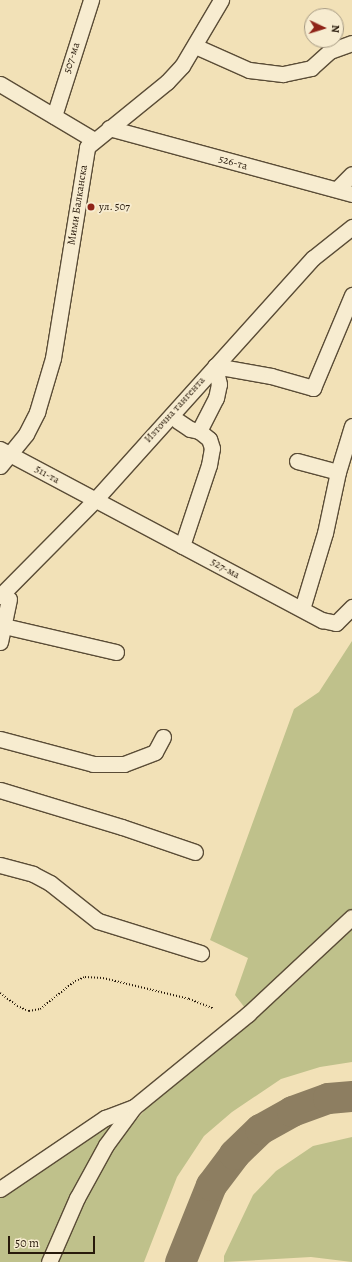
<!DOCTYPE html>
<html>
<head>
<meta charset="utf-8">
<style>
	body { margin:0 }
	#map { position:relative; width:352px; height:1262px; overflow:hidden; background:#f2e1b7; font-family:Alegreya,serif }
	div>[style] { position:absolute }
	.green>* { inset:0; background:#bfc18b }
	.taxiway>* { height:31px; margin:-15.5px; padding:0 15.5px; transform-origin:15.5px; border-radius:15.5px; background:#8d7e61 }
	.path>* { height:2px; margin-top:-1px; transform-origin:0; background:repeating-linear-gradient(90deg,#281a0b 0 1px,transparent 0 3px) }
	.roads { filter:drop-shadow(1px 0 #5a4c36) drop-shadow(-1px 0 #5a4c36) drop-shadow(0 1px #5a4c36) drop-shadow(0 -1px #5a4c36) }
	.minor>* { height:15px; margin:-7.5px; padding:0 7.5px; transform-origin:7.5px; border-radius:7.5px; background:#f7ecd0 }
	.dots>* { width:11px; height:11px; translate:-50% -50%; box-sizing:border-box; border:2px solid #f7ecd0; border-radius:50% }
	span { translate:-50% -50%; white-space:nowrap; text-align:center; line-height:1.15; -webkit-text-stroke:3.5px #f7ecd0; paint-order:stroke }
	.street-label { font-size:11px; color:#281a0b }
	.poi-label { font-size:11px; color:#281a0b }
	.left { translate:0 -50%; text-align:left }
	.north { position:absolute; left:304px; top:8px; width:40px; height:40px; box-sizing:border-box; background:#f7ecd0; border:1px solid #a49881; border-radius:50%; rotate:94deg; font-size:11px; font-weight:700; line-height:16px; text-align:center; color:#281a0b }
	.north::after { content:''; display:block; margin:auto; width:14px; height:18px; background:#8f2418; clip-path:polygon(50% 0,100% 100%,50% 72%,0 100%) }
	.scale { position:absolute; left:8px; top:1236px; width:87px; height:18px; box-sizing:border-box; border:2px solid #281a0b; border-top:0; padding-left:5px; font-size:12px; line-height:14px; white-space:nowrap; color:#281a0b; -webkit-text-stroke:3px #f7ecd0; paint-order:stroke }
</style>
</head>
<body>
<div id="map">
	<div class="green">
		<div style="clip-path:polygon(352px 641px,352px 911px,245px 1008px,235px 995px,248px 958px,210px 940px,294px 709px,319px 692px)"></div>
		<div style="clip-path:polygon(352px 929px,352px 1062px,320px 1067px,281px 1079px,232px 1112px,204px 1136px,177px 1177px,144px 1262px,57px 1262px,81px 1205px,103px 1165px,128px 1129px,166px 1087px,292px 986px)"></div>
		<div style="clip-path:polygon(116px 1121px,43px 1262px,0 1262px,0 1194px,105px 1122px)"></div>
		<div style="clip-path:polygon(352px 1137px,352px 1262px,311px 1257px,224px 1262px,224px 1256px,253px 1195px,276px 1171px,313px 1146px)"></div>
	</div>
	<div class="taxiway">
		<div style="left:180px;top:1262px;width:83px;rotate:-68.1deg"></div>
		<div style="left:211px;top:1185px;width:39px;rotate:-53deg"></div>
		<div style="left:234px;top:1154px;width:36px;rotate:-44deg"></div>
		<div style="left:260px;top:1129px;width:37px;rotate:-29deg"></div>
		<div style="left:292px;top:1111px;width:38px;rotate:-20deg"></div>
		<div style="left:328px;top:1098px;width:24px;rotate:-5deg"></div>
	</div>
	<div class="path">
		<div style="left:0;top:993px;width:21px;rotate:37deg"></div>
		<div style="left:17px;top:1006px;width:13px;rotate:23deg"></div>
		<div style="left:29px;top:1011px;width:11px;rotate:-10deg"></div>
		<div style="left:40px;top:1009px;width:45px;rotate:-38.7deg"></div>
		<div style="left:75px;top:981px;width:11px;rotate:-22deg"></div>
		<div style="left:85px;top:977px;width:18px;rotate:3deg"></div>
		<div style="left:103px;top:978px;width:89px;rotate:13.7deg"></div>
		<div style="left:189px;top:999px;width:26px;rotate:21deg"></div>
	</div>
	<div class="roads">
		<div class="minor">
			<div style="left:195px;top:46px;width:59px;rotate:24deg"></div>
			<div style="left:249px;top:70px;width:34px;rotate:7deg"></div>
			<div style="left:283px;top:74px;width:29px;rotate:-12deg"></div>
			<div style="left:311px;top:68px;width:25px;rotate:-42deg"></div>
			<div style="left:330px;top:51px;width:23px;rotate:-20deg"></div>
			<div style="left:0;top:84px;width:109px;rotate:30.8deg"></div>
			<div style="left:54px;top:116px;width:122px;rotate:-72.3deg"></div>
			<div style="left:109px;top:128px;width:252px;rotate:15.2deg"></div>
			<div style="left:337px;top:189px;width:21px;rotate:-45deg"></div>
			<div style="left:178px;top:421px;width:14px;rotate:34deg"></div>
			<div style="left:190px;top:429px;width:9px;rotate:13deg"></div>
			<div style="left:0;top:449px;width:365px;rotate:28deg"></div>
			<div style="left:322px;top:620px;width:14px;rotate:12deg"></div>
			<div style="left:336px;top:623px;width:23px;rotate:-45deg"></div>
			<div style="left:297px;top:461px;width:42px;rotate:15deg"></div>
			<div style="left:0;top:466px;width:41px;rotate:-50.9deg"></div>
			<div style="left:26px;top:434px;width:25px;rotate:-63deg"></div>
			<div style="left:37px;top:412px;width:56px;rotate:-73.5deg"></div>
			<div style="left:53px;top:358px;width:214px;rotate:-80.8deg"></div>
			<div style="left:87px;top:147px;width:103px;rotate:-39.1deg"></div>
			<div style="left:167px;top:82px;width:22px;rotate:-47deg"></div>
			<div style="left:182px;top:66px;width:77px;rotate:-59.4deg"></div>
			<div style="left:182px;top:546px;width:85px;rotate:-71.6deg"></div>
			<div style="left:209px;top:465px;width:17px;rotate:-80deg"></div>
			<div style="left:212px;top:448px;width:9px;rotate:-108deg"></div>
			<div style="left:209px;top:439px;width:13px;rotate:-141deg"></div>
			<div style="left:199px;top:431px;width:37px;rotate:-63deg"></div>
			<div style="left:216px;top:398px;width:14px;rotate:-78deg"></div>
			<div style="left:219px;top:384px;width:18px;rotate:-103deg"></div>
			<div style="left:215px;top:366px;width:57px;rotate:10.1deg"></div>
			<div style="left:271px;top:376px;width:44px;rotate:15.9deg"></div>
			<div style="left:313px;top:388px;width:101px;rotate:-67.2deg"></div>
			<div style="left:0;top:596px;width:134px;rotate:-45.3deg"></div>
			<div style="left:94px;top:501px;width:327px;rotate:-48deg"></div>
			<div style="left:313px;top:258px;width:50px;rotate:-38.5deg"></div>
			<div style="left:302px;top:609px;width:79px;rotate:-73.2deg"></div>
			<div style="left:325px;top:533px;width:62px;rotate:-78deg"></div>
			<div style="left:338px;top:472px;width:48px;rotate:-73.1deg"></div>
			<div style="left:4px;top:626px;width:115px;rotate:13.1deg"></div>
			<div style="left:0;top:642px;width:44px;rotate:-78.2deg"></div>
			<div style="left:0;top:739px;width:96px;rotate:15deg"></div>
			<div style="left:93px;top:764px;width:31px"></div>
			<div style="left:124px;top:764px;width:33px;rotate:-21deg"></div>
			<div style="left:155px;top:752px;width:17px;rotate:-62deg"></div>
			<div style="left:0;top:790px;width:127px;rotate:16.9deg"></div>
			<div style="left:122px;top:827px;width:77px;rotate:18.9deg"></div>
			<div style="left:0;top:865px;width:34px;rotate:15deg"></div>
			<div style="left:33px;top:874px;width:19px;rotate:28deg"></div>
			<div style="left:50px;top:883px;width:61px;rotate:38.4deg"></div>
			<div style="left:98px;top:921px;width:108px;rotate:17.3deg"></div>
			<div style="left:0;top:1189px;width:127px;rotate:-34.1deg"></div>
			<div style="left:105px;top:1118px;width:31px;rotate:-21deg"></div>
			<div style="left:49px;top:1262px;width:70px;rotate:-66.4deg"></div>
			<div style="left:77px;top:1198px;width:60px;rotate:-61.3deg"></div>
			<div style="left:106px;top:1145px;width:47px;rotate:-53.6deg"></div>
			<div style="left:134px;top:1107px;width:147px;rotate:-39.2deg"></div>
			<div style="left:248px;top:1014px;width:142px;rotate:-43deg"></div>
		</div>
	</div>
	<div class="dots">
		<div style="left:91px;top:207px;background:#8f2418"></div>
	</div>
	<div class="street-label">
		<span style="left:72px;top:58px;rotate:-72deg">507-ма</span>
		<span style="left:233px;top:163px;rotate:16deg">526-та</span>
		<span style="left:78px;top:205px;rotate:-81deg">Мими Балканска</span>
		<span style="left:175px;top:410px;rotate:-48deg">Източна тангента</span>
		<span style="left:47px;top:475px;rotate:29deg">511-та</span>
		<span style="left:225px;top:569px;rotate:28deg">527-ма</span>
	</div>
	<div class="poi-label">
		<span class="left" style="left:99px;top:207px">ул. 507</span>
	</div>
	<div class="north">N</div>
	<div class="scale">50 m</div>
</div>
</body>
</html>
